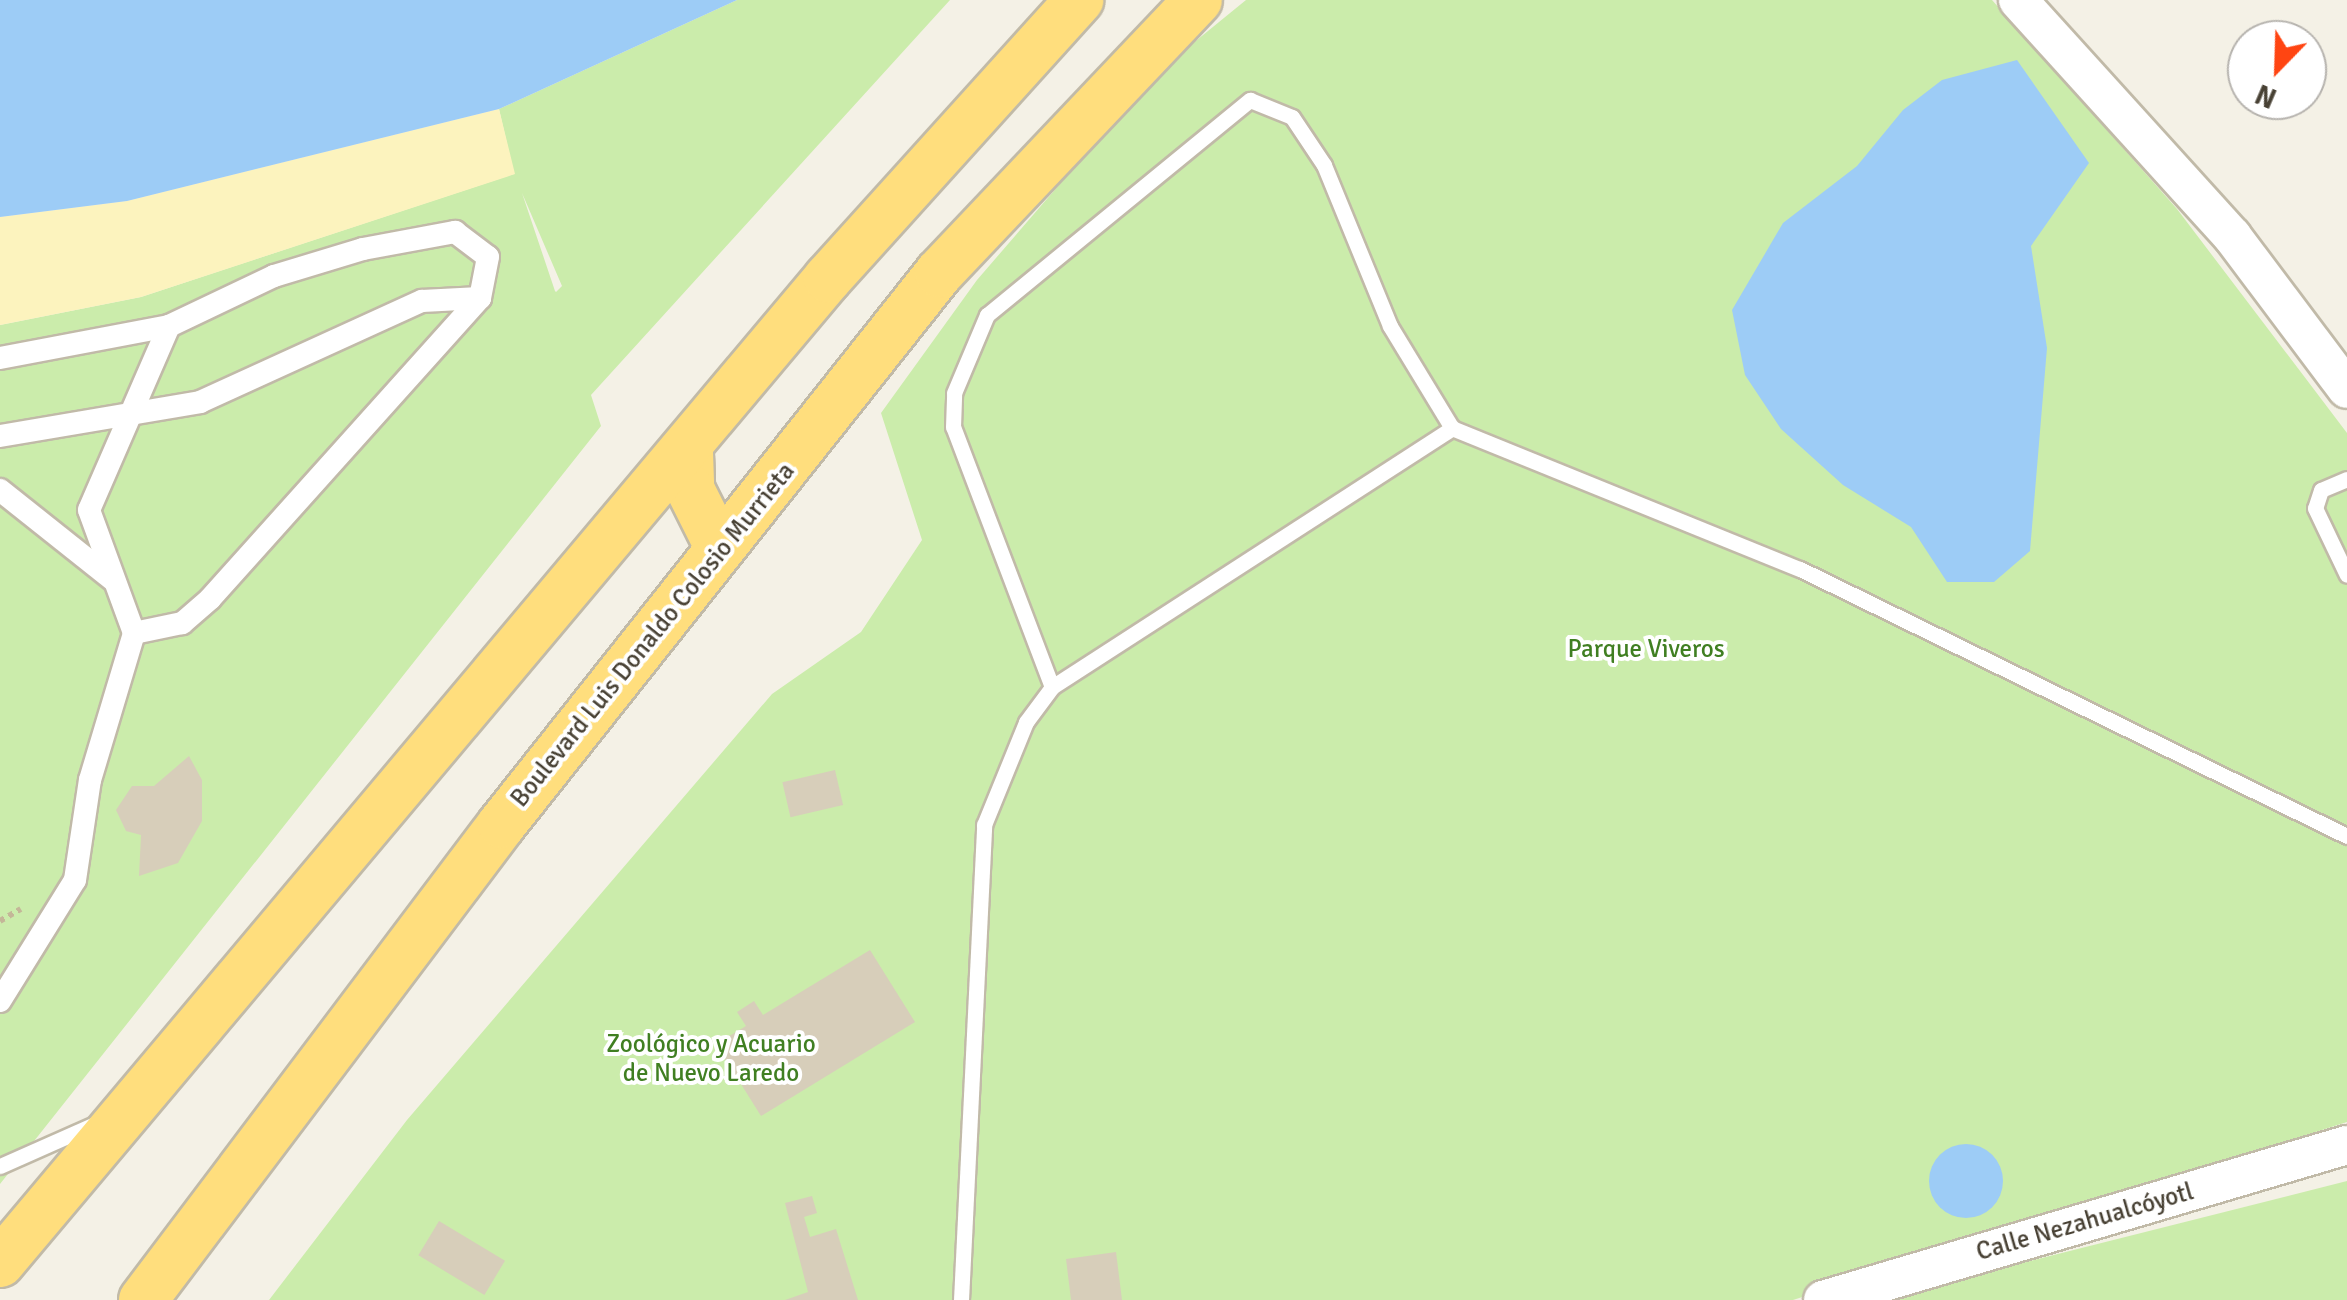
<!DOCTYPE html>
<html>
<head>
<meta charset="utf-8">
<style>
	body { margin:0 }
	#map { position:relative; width:2347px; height:1300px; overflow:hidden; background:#f4f1e6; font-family:Signika,sans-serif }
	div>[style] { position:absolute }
	.green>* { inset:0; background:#cbecab }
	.sand>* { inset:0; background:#fcf3be }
	.water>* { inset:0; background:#9dccf6 }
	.round { border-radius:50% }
	.building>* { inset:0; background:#d7ceba; transform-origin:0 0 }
	.path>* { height:6px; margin-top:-3px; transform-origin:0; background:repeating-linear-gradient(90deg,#c4b798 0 5px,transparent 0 10px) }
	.roads { filter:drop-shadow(2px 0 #c1baa8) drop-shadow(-2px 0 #c1baa8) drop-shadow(0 2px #c1baa8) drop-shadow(0 -2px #c1baa8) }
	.service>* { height:15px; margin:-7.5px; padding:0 7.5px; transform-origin:7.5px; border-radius:7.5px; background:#fff }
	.pedestrian>* { height:22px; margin:-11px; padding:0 11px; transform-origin:11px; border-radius:11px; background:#fff }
	.tertiary>* { height:38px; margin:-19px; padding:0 19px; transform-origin:19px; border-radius:19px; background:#fff }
	.trunk>* { height:48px; margin:-24px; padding:0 24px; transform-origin:24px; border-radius:24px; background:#ffde7d }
	span { translate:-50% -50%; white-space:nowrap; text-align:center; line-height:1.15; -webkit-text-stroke:8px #fff; paint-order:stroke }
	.street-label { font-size:25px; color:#484134 }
	.park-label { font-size:25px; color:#407f22 }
	.north { position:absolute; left:2227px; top:20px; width:100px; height:100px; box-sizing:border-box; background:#fff; border:2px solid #b6b3ae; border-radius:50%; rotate:203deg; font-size:28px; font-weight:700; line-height:40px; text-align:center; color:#484134 }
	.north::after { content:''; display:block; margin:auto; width:35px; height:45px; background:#ff4512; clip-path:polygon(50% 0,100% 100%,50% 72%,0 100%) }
</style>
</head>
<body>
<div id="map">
	<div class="green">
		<div style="clip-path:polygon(evenodd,737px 0,950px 0,591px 395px,601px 426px,0 1184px,0 325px,141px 297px,514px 174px,499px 109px,737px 0,522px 193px,562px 286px,556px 292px,555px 291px,522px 193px)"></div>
		<div style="clip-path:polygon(1246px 0,1992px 0,2177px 209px,2347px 433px,2347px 1122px,1793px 1300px,269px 1300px,407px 1120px,772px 694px,861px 632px,922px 540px,881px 413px,977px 280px,1154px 75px)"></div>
		<div style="clip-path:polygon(2347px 1181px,2347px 1300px,1891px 1300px,1951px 1281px)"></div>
	</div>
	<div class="sand">
		<div style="clip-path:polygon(499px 109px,515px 174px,141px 297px,0 325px,0 217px,127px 201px)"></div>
	</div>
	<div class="water">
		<div style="clip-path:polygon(0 0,737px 0,499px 109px,127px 201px,0 217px)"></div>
		<div style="clip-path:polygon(2017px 60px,2089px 163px,2031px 246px,2047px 348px,2030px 551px,1994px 582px,1947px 582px,1911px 527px,1843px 485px,1781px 429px,1745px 375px,1732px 310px,1783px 223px,1857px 166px,1903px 110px,1942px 80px)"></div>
		<div class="round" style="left:1929px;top:1144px;width:74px;height:74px"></div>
	</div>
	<div class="building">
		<div style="clip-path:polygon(189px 756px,202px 780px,202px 821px,178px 863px,139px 876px,141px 835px,126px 831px,116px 810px,132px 786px,154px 786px)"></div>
		<div style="left:835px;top:770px;width:36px;height:54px;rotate:77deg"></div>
		<div style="clip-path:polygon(870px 950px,915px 1022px,761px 1116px,716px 1044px,746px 1026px,737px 1012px,754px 1001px,763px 1015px)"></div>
		<div style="clip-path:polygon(812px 1196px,817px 1213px,804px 1217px,810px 1237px,836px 1229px,858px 1300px,785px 1300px,808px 1292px,785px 1203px)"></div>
		<div style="left:439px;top:1221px;width:77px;height:40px;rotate:31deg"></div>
		<div style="clip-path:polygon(1116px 1252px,1122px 1300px,1071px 1300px,1066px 1259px)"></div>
	</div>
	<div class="path">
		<div style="left:0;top:921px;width:24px;rotate:-30deg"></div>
	</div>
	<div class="roads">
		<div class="service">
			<div style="left:2347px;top:479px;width:28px;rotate:157deg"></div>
			<div style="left:2321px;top:490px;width:19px;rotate:108deg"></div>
			<div style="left:2315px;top:508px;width:74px;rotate:64.5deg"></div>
			<div style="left:1052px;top:687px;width:278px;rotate:-110.8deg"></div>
			<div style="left:953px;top:427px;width:34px;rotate:-88deg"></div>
			<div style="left:954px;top:393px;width:85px;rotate:-67.1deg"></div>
			<div style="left:987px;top:315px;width:340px;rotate:-39.3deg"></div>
			<div style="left:1250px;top:100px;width:45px;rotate:22deg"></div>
			<div style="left:1292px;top:117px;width:58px;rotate:56.3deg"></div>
			<div style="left:1324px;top:165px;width:174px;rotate:67.7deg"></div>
			<div style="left:1390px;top:326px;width:119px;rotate:58.7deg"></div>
			<div style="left:1452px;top:428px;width:375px;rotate:22.1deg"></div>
			<div style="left:1800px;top:569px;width:609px;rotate:26.02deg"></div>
			<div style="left:0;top:1166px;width:106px;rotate:-23.9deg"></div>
			<div style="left:961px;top:1300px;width:476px;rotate:-87.2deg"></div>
			<div style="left:984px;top:825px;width:111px;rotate:-67.8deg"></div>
			<div style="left:1026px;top:722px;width:44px;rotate:-53.4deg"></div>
			<div style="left:1052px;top:687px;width:477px;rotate:-32.9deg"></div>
		</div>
		<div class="pedestrian">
			<div style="left:0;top:358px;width:172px;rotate:-10.7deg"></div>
			<div style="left:0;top:436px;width:203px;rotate:-9.6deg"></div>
			<div style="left:200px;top:402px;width:244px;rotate:-24.5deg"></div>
			<div style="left:422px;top:301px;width:58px;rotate:-3deg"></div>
			<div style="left:0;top:490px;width:143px;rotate:38.5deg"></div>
			<div style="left:0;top:1001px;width:142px;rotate:-58.2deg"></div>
			<div style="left:75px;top:880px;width:101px;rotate:-81.5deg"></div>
			<div style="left:90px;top:780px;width:153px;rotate:-73.3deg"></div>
			<div style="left:134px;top:633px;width:131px;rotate:-110.1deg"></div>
			<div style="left:89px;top:510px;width:201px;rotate:-66.5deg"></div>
			<div style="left:169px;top:326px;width:116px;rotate:-25.5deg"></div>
			<div style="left:274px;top:276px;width:93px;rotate:-16.9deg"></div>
			<div style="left:363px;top:249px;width:94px;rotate:-10.5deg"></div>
			<div style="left:455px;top:232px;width:41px;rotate:37.1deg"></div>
			<div style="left:488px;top:257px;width:42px;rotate:101deg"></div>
			<div style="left:480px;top:298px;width:404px;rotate:131.9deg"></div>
			<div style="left:210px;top:599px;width:37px;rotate:139deg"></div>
			<div style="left:182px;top:623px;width:49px;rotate:168.2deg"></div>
		</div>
		<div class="tertiary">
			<div style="left:2018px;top:0;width:319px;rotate:47.8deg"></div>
			<div style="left:2232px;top:236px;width:191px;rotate:53.1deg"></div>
			<div style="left:1823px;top:1300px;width:546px;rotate:-16.48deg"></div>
		</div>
		<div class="trunk">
			<div style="left:689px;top:453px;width:36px;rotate:88deg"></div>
			<div style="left:690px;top:489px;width:67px;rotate:63.4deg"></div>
			<div style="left:0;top:1263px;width:1287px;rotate:-49.95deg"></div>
			<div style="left:828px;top:278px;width:375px;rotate:-47.9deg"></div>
			<div style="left:143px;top:1300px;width:596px;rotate:-52.98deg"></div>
			<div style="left:502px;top:824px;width:703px;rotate:-51.58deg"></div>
			<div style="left:939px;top:273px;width:376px;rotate:-46.5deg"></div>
		</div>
	</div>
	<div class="street-label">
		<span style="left:653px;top:635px;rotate:-51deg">Boulevard Luis Donaldo Colosio Murrieta</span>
		<span style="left:2085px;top:1222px;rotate:-16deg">Calle Nezahualcóyotl</span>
	</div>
	<div class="park-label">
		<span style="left:1646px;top:649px">Parque Viveros</span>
		<span style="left:711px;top:1059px">Zoológico y Acuario<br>de Nuevo Laredo</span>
	</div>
	<div class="north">N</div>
</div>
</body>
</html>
